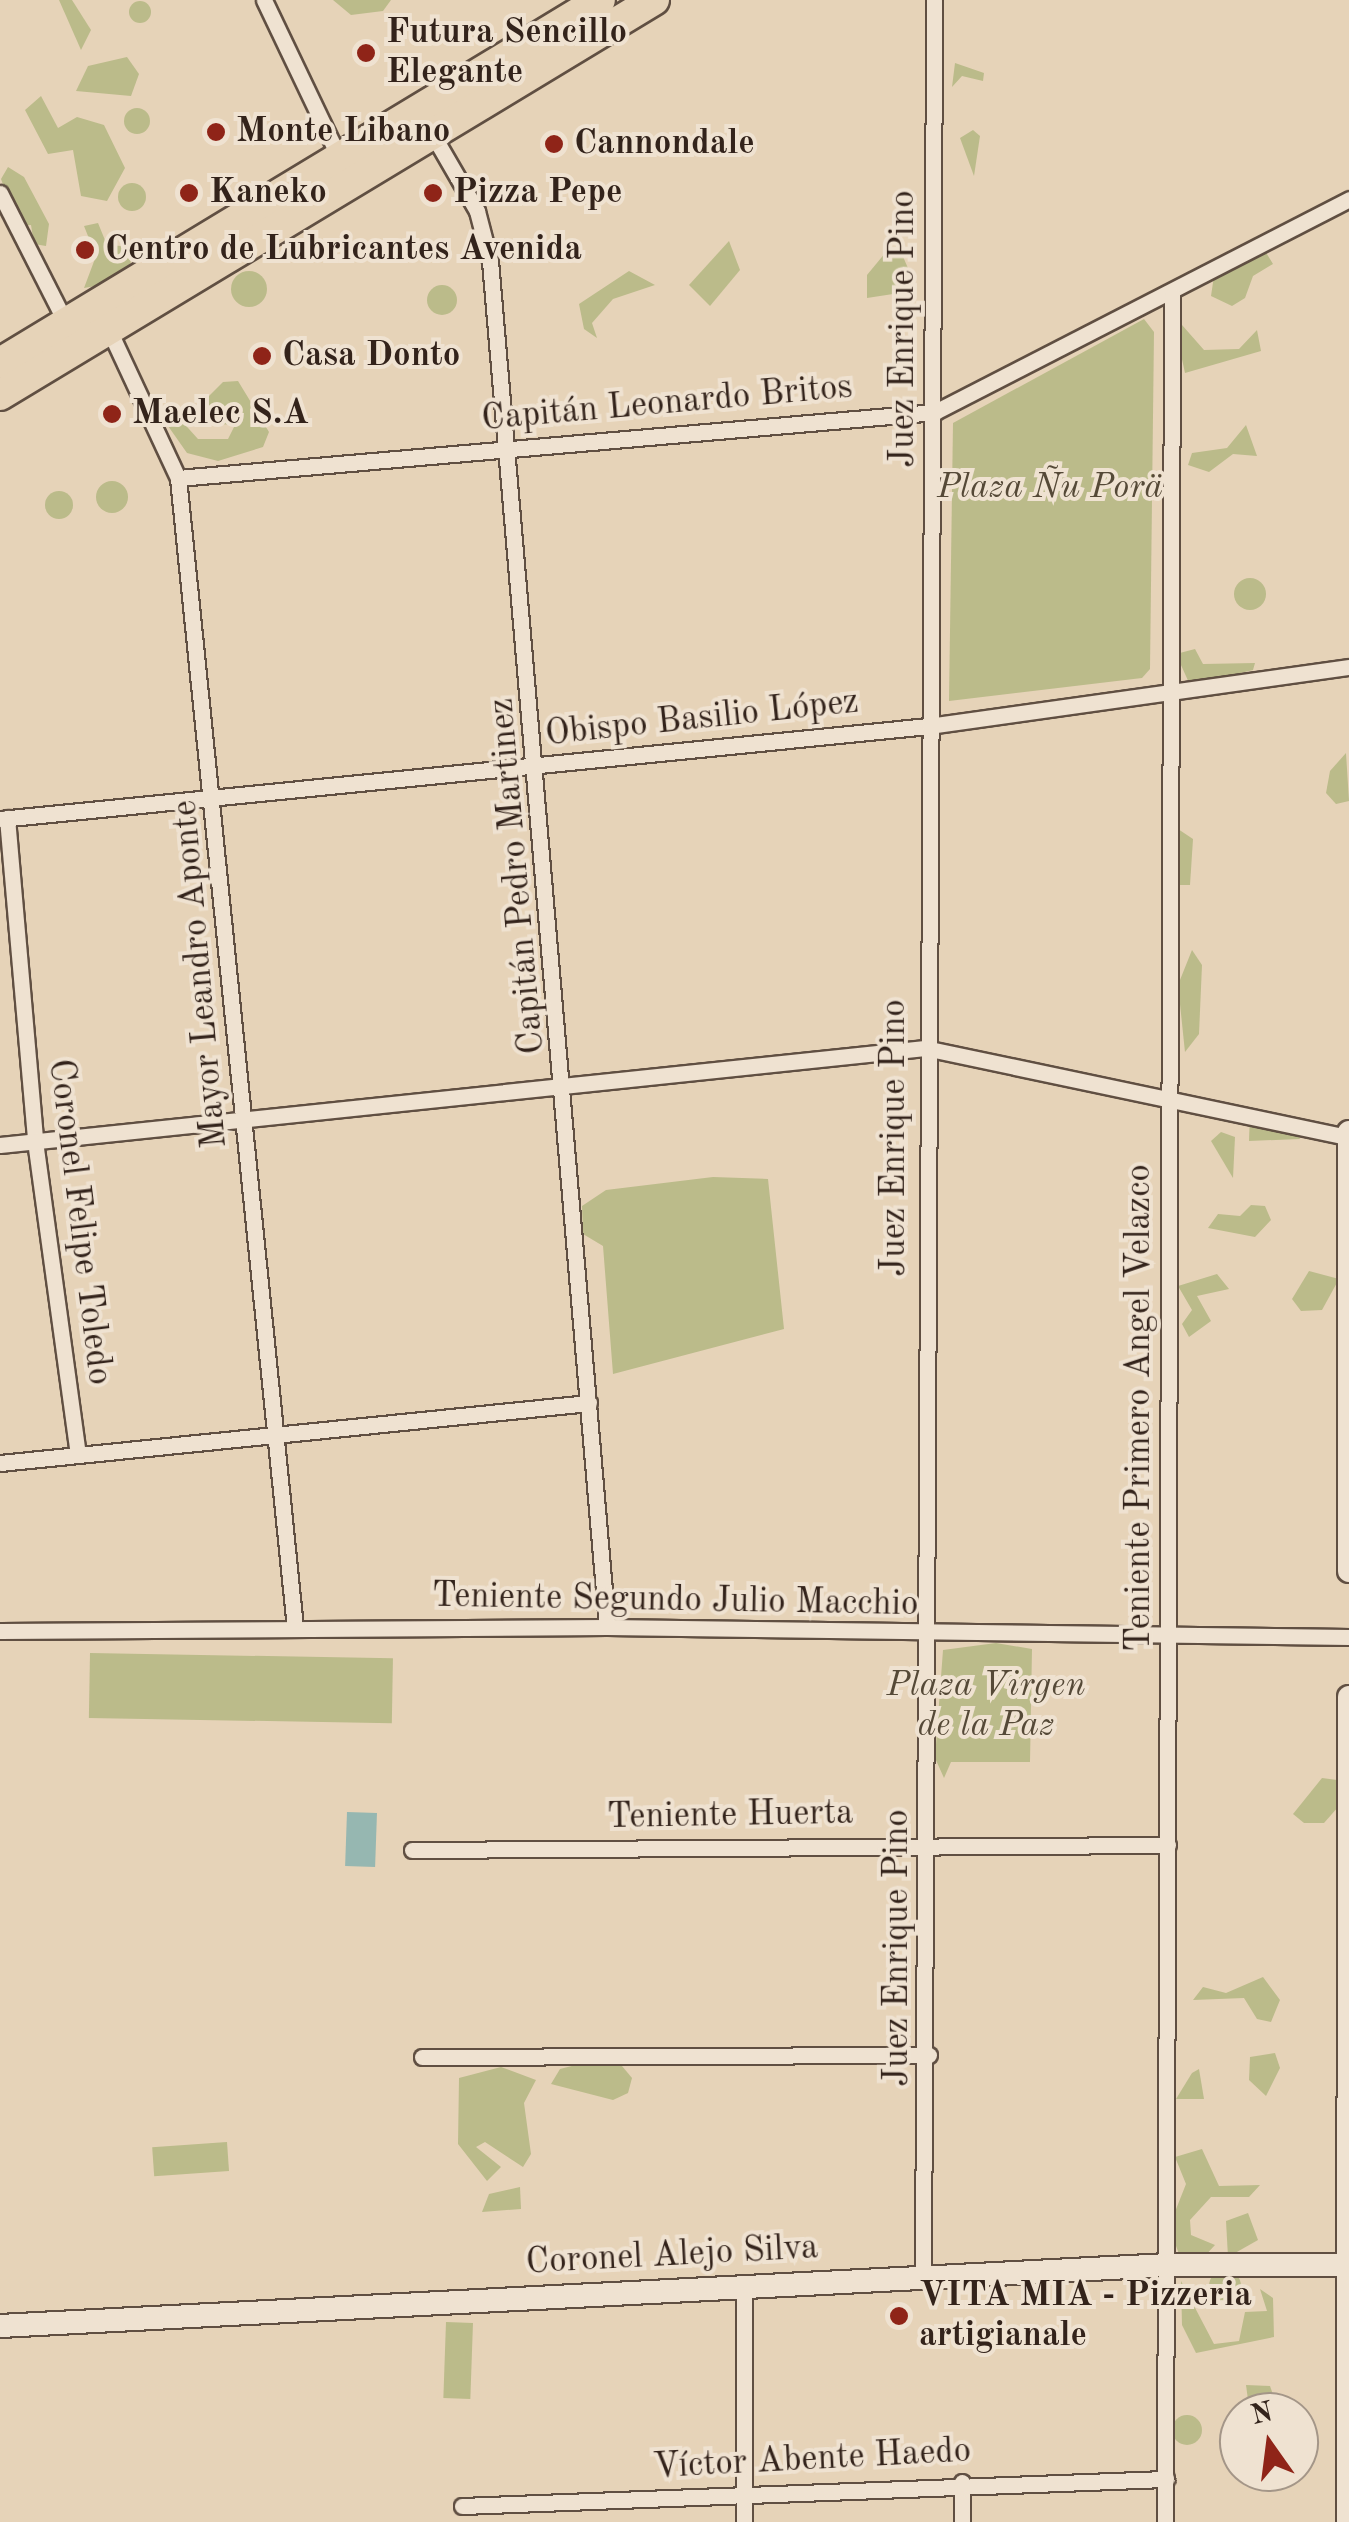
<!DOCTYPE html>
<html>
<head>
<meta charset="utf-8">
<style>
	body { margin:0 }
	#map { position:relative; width:1349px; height:2522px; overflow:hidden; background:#e6d3b8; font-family:"Old Standard TT",serif }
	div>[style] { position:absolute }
	.green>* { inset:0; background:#bbbb8a; transform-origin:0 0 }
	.round { border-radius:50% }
	.water>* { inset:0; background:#96b7b1; transform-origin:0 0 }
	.roads { filter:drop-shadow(2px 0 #604f42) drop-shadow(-2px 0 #604f42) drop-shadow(0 2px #604f42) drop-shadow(0 -2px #604f42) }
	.street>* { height:15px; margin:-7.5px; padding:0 7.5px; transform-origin:7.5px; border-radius:7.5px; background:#efe2d1 }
	.secondary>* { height:22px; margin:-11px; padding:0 11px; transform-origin:11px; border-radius:11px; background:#efe2d1 }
	.highway>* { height:30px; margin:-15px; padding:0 15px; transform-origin:15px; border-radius:15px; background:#e6d3b8 }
	.dots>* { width:28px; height:28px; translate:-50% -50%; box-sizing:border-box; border:5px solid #efe2d1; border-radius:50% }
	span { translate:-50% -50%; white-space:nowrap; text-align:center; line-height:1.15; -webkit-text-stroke:8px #efe2d1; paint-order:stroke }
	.poi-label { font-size:35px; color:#33231b; font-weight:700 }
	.left { translate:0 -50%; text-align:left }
	.street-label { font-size:35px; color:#33231b }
	.park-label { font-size:35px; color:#554937; font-style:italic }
	.north { position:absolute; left:1219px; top:2392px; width:100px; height:100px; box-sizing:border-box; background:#efe2d1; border:2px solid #a49688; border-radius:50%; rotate:346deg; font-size:28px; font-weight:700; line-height:40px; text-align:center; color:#33231b }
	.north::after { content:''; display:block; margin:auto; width:35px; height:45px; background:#8f2418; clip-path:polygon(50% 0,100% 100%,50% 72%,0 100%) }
</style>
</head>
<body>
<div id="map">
	<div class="green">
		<div style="clip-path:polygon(59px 0,72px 0,91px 30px,81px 50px)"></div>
		<div style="clip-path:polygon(333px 0,391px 0,383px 11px,351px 15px)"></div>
		<div class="round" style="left:129px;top:1px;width:22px;height:22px"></div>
		<div style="clip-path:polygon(127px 57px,139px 74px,131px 96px,76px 91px,88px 66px)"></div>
		<div style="clip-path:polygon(955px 63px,984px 73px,983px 81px,962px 76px,952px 87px)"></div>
		<div style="clip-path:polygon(41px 96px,58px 128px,77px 117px,104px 125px,125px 168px,107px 201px,81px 196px,73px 150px,48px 154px,25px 110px)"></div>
		<div class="round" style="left:124px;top:108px;width:26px;height:26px"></div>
		<div style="clip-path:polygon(973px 130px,980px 136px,974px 176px,960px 138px)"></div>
		<div style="clip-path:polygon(8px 167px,24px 177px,49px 224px,46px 246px,34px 244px,31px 225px,18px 226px,1px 179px)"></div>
		<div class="round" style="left:118px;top:183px;width:28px;height:28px"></div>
		<div style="clip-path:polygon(98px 223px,107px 245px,121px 246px,131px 262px,119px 282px,84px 288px,96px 256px,84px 226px)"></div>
		<div style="clip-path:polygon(729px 241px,740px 270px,710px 306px,689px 285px)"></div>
		<div style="clip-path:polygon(1262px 246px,1273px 264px,1253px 276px,1245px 298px,1232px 306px,1211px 296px,1215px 269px)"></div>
		<div style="clip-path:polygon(886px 252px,901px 252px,911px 275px,893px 294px,867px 298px,867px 275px)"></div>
		<div class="round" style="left:231px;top:271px;width:36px;height:36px"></div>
		<div style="clip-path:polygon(629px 271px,655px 285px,613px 299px,592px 323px,597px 338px,584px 329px,579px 304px)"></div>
		<div class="round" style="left:427px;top:285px;width:30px;height:30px"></div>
		<div style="clip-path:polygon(1144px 319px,1154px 332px,1150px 669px,1142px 678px,949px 701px,953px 423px)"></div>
		<div style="clip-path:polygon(1182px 325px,1204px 350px,1239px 349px,1257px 330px,1261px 351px,1185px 373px,1175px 327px)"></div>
		<div style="clip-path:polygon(238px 381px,269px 432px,263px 447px,218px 461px,187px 453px,161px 416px,169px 407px,198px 439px,228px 439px,235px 425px,204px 423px,193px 412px,223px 382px)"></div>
		<div style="clip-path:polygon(1246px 425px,1257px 456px,1233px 454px,1209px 472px,1188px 465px,1192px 453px,1227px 448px)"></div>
		<div class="round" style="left:96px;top:481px;width:32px;height:32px"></div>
		<div class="round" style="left:45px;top:491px;width:28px;height:28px"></div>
		<div class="round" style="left:1234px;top:578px;width:32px;height:32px"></div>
		<div style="clip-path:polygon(1195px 649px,1203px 664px,1255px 663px,1253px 670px,1190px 685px,1176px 654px)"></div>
		<div style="clip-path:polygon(1346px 753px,1349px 801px,1336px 804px,1326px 793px,1330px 771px)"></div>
		<div style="clip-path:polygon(1175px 827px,1193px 839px,1190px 885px,1175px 885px)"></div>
		<div style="clip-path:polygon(1192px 950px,1202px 965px,1199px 1034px,1185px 1052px,1178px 985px)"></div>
		<div style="clip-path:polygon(1266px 1111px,1294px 1125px,1300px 1139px,1249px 1141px,1250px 1112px)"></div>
		<div style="clip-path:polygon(1221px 1132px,1235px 1137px,1233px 1178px,1211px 1141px)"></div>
		<div style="clip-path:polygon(713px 1177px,768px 1179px,784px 1329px,613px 1374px,603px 1246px,583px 1234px,582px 1206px,606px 1190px)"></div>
		<div style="clip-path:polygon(1251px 1205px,1265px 1206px,1271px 1220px,1255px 1237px,1208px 1228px,1218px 1214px,1240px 1216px)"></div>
		<div style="clip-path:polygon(1309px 1271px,1339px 1279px,1322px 1310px,1301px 1311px,1292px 1299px)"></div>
		<div style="clip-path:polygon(1217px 1274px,1229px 1289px,1197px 1296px,1211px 1321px,1189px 1337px,1182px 1324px,1192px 1310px,1178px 1286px)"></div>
		<div style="clip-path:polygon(996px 1643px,1032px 1649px,1030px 1762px,951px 1762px,944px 1778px,935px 1758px,943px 1650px)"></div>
		<div style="left:90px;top:1653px;width:303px;height:65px;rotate:1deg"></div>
		<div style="clip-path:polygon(1322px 1778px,1337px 1780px,1339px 1806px,1324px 1823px,1304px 1823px,1293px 1814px)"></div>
		<div style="clip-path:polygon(1263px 1977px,1280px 2000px,1271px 2022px,1257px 2019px,1244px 1998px,1193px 2000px,1203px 1987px,1226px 1993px)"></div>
		<div style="clip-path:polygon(1275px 2053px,1280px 2068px,1266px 2096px,1249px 2080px,1250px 2057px)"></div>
		<div style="clip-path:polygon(595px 2060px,617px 2060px,632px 2078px,628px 2093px,613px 2100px,551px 2084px,560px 2069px)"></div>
		<div style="clip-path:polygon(501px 2067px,536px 2080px,524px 2103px,531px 2154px,523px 2167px,485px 2142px,476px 2147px,501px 2167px,487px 2181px,458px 2144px,459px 2078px)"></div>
		<div style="clip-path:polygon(1199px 2069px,1204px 2099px,1176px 2099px,1192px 2073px)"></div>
		<div style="left:227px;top:2142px;width:29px;height:75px;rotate:86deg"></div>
		<div style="clip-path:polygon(1202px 2149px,1219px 2186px,1260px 2185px,1249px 2197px,1211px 2197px,1190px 2220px,1191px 2235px,1215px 2245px,1202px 2259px,1179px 2254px,1169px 2227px,1186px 2184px,1175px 2157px)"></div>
		<div style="clip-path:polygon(520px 2187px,521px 2209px,482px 2212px,489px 2194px)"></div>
		<div style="clip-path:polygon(1248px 2213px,1258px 2240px,1228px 2257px,1226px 2221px)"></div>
		<div class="round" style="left:1209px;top:2270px;width:32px;height:32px"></div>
		<div style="clip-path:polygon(1181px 2281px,1214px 2344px,1239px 2341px,1245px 2312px,1267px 2311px,1260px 2289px,1273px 2298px,1274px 2337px,1196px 2353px,1182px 2325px)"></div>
		<div style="left:446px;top:2322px;width:27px;height:76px;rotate:2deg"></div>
		<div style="clip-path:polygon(1246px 2385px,1270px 2386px,1279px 2412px,1249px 2407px)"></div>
		<div class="round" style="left:1172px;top:2415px;width:30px;height:30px"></div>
	</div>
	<div class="water">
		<div style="left:347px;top:1812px;width:30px;height:54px;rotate:2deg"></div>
	</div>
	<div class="roads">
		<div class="street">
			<div style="left:264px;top:0;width:174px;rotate:64.5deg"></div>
			<div style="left:433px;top:135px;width:88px;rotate:59.9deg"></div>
			<div style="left:477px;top:211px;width:52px;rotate:75.4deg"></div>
			<div style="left:490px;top:261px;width:1371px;rotate:85.1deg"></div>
			<div style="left:0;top:193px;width:146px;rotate:63.1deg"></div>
			<div style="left:109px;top:330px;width:163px;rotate:65deg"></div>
			<div style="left:178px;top:478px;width:1156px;rotate:84.19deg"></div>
			<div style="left:178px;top:478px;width:760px;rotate:-4.98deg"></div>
			<div style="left:935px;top:412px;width:466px;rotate:-27.2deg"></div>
			<div style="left:7px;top:818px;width:324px;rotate:85deg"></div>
			<div style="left:35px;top:1141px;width:315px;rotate:82.2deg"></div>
			<div style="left:0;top:819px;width:934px;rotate:-5.72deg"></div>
			<div style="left:929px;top:726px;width:424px;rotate:-8deg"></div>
			<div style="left:0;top:1145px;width:930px;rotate:-5.99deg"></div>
			<div style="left:925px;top:1048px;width:433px;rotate:11.9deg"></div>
			<div style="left:0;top:1463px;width:592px;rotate:-5.82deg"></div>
			<div style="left:0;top:1631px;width:607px;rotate:-0.38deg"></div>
			<div style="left:607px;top:1627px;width:742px;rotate:0.77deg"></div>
			<div style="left:412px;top:1850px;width:756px;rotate:-0.38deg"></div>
			<div style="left:422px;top:2057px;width:507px;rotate:-0.23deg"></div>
			<div style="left:923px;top:2277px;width:2277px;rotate:-89.72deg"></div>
			<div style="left:462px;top:2506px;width:705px;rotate:-2.2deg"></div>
			<div style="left:744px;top:2522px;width:234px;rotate:-90deg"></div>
			<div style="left:962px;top:2522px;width:40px;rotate:-90deg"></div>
			<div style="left:1165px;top:2522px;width:2227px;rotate:-89.82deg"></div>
		</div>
		<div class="secondary">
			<div style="left:1349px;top:1132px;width:439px;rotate:90deg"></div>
			<div style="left:0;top:2326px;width:1170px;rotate:-2.99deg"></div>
			<div style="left:1168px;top:2265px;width:181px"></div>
			<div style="left:1348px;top:2522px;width:825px;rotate:-89.93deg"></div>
		</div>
		<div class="highway">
			<div style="left:0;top:363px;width:701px;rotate:-31.17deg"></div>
			<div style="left:0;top:395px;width:764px;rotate:-31.13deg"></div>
		</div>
	</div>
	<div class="dots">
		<div style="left:366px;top:53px;background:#8f2418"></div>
		<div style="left:216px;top:132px;background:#8f2418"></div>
		<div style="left:554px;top:144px;background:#8f2418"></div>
		<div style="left:189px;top:193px;background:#8f2418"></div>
		<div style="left:433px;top:193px;background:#8f2418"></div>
		<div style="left:85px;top:250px;background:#8f2418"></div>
		<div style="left:262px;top:356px;background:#8f2418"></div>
		<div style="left:112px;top:414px;background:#8f2418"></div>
		<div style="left:899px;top:2316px;background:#8f2418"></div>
	</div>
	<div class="poi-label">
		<span class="left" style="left:386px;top:53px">Futura Sencillo<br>Elegante</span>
		<span class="left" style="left:236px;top:132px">Monte Libano</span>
		<span class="left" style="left:574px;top:144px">Cannondale</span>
		<span class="left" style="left:209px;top:193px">Kaneko</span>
		<span class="left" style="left:453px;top:193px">Pizza Pepe</span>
		<span class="left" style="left:105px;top:250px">Centro de Lubricantes Avenida</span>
		<span class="left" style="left:282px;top:356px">Casa Donto</span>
		<span class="left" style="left:132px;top:414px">Maelec S.A</span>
		<span class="left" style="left:919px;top:2316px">VITA MIA - Pizzeria<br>artigianale</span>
	</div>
	<div class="street-label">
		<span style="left:904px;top:329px;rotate:-90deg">Juez Enrique Pino</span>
		<span style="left:667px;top:404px;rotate:-5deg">Capitán Leonardo Britos</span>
		<span style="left:702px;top:719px;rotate:-6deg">Obispo Basilio López</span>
		<span style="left:518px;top:876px;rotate:-95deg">Capitán Pedro Martinez</span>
		<span style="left:201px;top:974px;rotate:-95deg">Mayor Leandro Aponte</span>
		<span style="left:895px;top:1138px;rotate:-90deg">Juez Enrique Pino</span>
		<span style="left:79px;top:1222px;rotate:83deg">Coronel Felipe Toledo</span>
		<span style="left:1140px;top:1408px;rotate:-90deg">Teniente Primero Angel Velazco</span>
		<span style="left:675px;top:1601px;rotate:1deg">Teniente Segundo Julio Macchio</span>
		<span style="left:730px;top:1816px;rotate:-1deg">Teniente Huerta</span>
		<span style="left:898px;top:1948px;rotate:-90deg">Juez Enrique Pino</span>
		<span style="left:672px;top:2256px;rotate:-3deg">Coronel Alejo Silva</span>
		<span style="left:812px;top:2460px;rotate:-3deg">Víctor Abente Haedo</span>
	</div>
	<div class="park-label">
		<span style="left:1050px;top:488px">Plaza Ñu Porä</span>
		<span style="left:986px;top:1706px">Plaza Virgen<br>de la Paz</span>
	</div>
	<div class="north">N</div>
</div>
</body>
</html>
